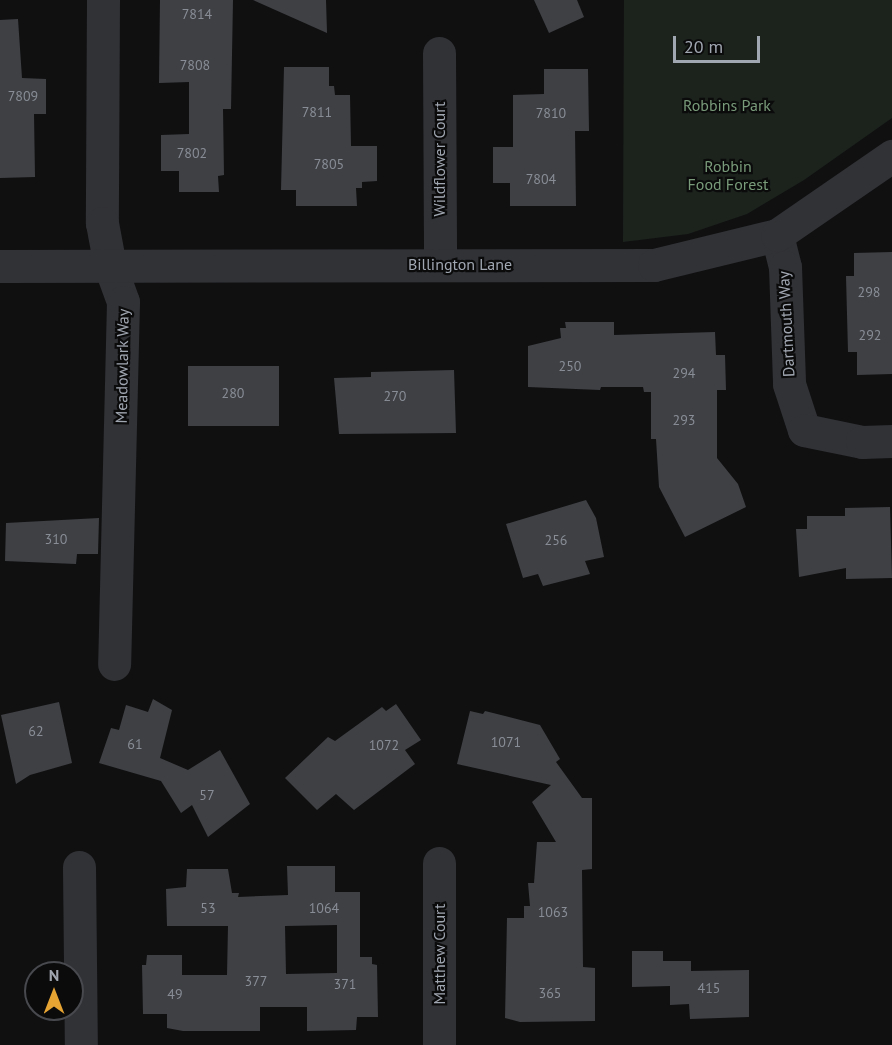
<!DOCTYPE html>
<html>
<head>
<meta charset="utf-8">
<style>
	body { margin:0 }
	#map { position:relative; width:892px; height:1045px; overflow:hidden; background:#101011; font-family:"PT Sans",sans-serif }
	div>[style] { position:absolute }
	.green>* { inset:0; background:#1c231d }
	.building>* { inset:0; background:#3f4044; transform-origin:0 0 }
	.minor>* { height:33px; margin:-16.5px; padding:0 16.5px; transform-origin:16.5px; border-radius:16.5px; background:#313236 }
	span { translate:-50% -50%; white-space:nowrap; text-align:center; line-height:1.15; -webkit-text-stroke:4.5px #0b0b0c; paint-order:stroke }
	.number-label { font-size:14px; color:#888d96 }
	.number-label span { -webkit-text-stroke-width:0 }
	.park-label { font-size:16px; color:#799b7a }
	.street-label { font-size:16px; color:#a1a7b1 }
	.north { position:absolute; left:24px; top:961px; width:60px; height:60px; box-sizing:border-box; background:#0b0b0c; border:2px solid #47494e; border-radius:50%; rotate:0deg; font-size:16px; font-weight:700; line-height:24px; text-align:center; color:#a1a7b1 }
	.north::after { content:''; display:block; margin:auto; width:21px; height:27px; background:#e6a433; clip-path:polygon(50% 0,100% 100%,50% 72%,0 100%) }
	.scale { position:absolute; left:673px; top:36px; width:87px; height:27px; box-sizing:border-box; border:3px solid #a1a7b1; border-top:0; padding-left:8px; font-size:18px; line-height:21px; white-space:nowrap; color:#a1a7b1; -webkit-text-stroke:4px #0b0b0c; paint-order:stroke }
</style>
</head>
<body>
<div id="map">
	<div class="green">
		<div style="clip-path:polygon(624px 0,892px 0,892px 118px,804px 180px,747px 214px,688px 234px,623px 242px)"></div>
	</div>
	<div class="building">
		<div style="clip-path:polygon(160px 0,233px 0,231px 109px,223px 109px,224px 175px,218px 176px,219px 192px,179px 192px,179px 171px,161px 171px,161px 135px,189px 134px,189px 82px,159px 83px)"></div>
		<div style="clip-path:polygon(253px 0,326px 0,327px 33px)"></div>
		<div style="clip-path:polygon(534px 0,577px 0,584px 17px,549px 33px)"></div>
		<div style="clip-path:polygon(18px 19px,22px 78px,46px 79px,46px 114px,34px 114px,35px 177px,0 178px,0 20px)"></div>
		<div style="clip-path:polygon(284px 67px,329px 67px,329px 86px,334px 86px,335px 95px,350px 95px,351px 146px,377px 146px,377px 181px,362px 182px,362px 188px,356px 188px,357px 206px,296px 206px,296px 190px,281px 190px)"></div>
		<div style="clip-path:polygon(544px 69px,588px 69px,589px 131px,575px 131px,576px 206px,510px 206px,510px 183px,493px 183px,493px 147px,513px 147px,513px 95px,544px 94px)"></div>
		<div style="clip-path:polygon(892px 252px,892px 374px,857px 375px,857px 352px,848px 352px,846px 276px,854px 276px,854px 253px)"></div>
		<div style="clip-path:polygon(565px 322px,614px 322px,614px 335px,715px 332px,716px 355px,725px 355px,726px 390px,717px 390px,717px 458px,738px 484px,746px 507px,685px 537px,659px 487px,656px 439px,651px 439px,651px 392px,644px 392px,643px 387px,601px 387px,600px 390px,528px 387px,528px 346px,561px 338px,560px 328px,566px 328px)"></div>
		<div style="left:188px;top:366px;width:91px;height:60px"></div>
		<div style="clip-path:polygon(454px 370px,456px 433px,339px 434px,334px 378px,371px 377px,371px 372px)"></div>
		<div style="clip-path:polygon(586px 500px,596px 518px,604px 557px,585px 561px,590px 574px,543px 586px,538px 574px,523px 578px,506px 524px)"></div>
		<div style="clip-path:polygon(890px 507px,892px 578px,846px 579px,846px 568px,799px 577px,796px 529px,807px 529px,807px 516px,845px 516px,845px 508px)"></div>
		<div style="clip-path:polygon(99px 518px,98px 554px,77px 554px,76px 564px,5px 561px,6px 523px)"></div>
		<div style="clip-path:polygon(153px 699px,172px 710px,160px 758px,188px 770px,220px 750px,250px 804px,208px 837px,192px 805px,181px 813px,161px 781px,99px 763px,111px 728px,119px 730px,126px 705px,148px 712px)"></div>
		<div style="clip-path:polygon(59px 702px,72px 763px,30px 775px,16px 784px,1px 715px)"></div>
		<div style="clip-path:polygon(396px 704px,421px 740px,405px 750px,415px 764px,354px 810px,336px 794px,317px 810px,285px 778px,328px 737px,335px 741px,382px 707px,386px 711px)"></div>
		<div style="clip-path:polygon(470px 711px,483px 714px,485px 711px,540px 725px,560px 759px,556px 762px,582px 798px,592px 798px,592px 869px,582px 870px,583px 967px,595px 968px,595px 1021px,520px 1022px,505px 1018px,507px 918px,524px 918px,524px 906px,530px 906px,528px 883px,534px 883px,537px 842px,556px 842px,532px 802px,551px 785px,457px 764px)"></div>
		<div style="clip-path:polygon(evenodd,287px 866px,335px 866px,335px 892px,360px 892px,360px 957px,372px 957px,372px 964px,377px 965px,378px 1017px,357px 1017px,356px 1030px,307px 1031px,307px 1007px,260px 1007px,260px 1031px,183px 1031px,167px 1028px,167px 1014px,143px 1014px,142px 965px,146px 965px,147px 955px,182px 955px,182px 975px,227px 975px,228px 926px,167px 926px,166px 889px,186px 887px,187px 869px,228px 869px,232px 893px,239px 893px,238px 897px,288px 895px,287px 866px,337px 925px,337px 973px,286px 974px,285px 926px,337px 925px)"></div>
		<div style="clip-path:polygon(632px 951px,663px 951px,663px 961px,691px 961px,691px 971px,749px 970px,749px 1017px,690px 1019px,689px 1004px,670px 1005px,670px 986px,632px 987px)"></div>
	</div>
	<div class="minor">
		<div style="left:103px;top:0;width:223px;rotate:90.3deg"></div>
		<div style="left:102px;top:223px;width:44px;rotate:79.5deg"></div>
		<div style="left:110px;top:266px;width:38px;rotate:70deg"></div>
		<div style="left:123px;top:302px;width:362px;rotate:91.4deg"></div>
		<div style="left:439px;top:53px;width:211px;rotate:89.7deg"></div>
		<div style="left:777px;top:235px;width:33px;rotate:76deg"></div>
		<div style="left:785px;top:267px;width:117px;rotate:88deg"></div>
		<div style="left:789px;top:384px;width:48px;rotate:71.9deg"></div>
		<div style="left:804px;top:430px;width:59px;rotate:11.7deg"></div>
		<div style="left:862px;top:442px;width:30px;rotate:-2deg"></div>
		<div style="left:0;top:266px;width:654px;rotate:-0.09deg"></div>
		<div style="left:654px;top:265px;width:127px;rotate:-13.7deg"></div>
		<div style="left:777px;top:235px;width:140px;rotate:-34.5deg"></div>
		<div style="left:439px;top:863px;width:182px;rotate:90deg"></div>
		<div style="left:79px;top:867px;width:178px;rotate:89.4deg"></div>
	</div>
	<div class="number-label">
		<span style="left:197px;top:14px">7814</span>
		<span style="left:195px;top:65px">7808</span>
		<span style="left:23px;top:96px">7809</span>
		<span style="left:317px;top:112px">7811</span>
		<span style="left:551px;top:113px">7810</span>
		<span style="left:192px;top:153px">7802</span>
		<span style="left:329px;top:164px">7805</span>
		<span style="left:541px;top:179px">7804</span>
		<span style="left:869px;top:292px">298</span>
		<span style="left:870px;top:335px">292</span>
		<span style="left:570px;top:366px">250</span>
		<span style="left:684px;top:373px">294</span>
		<span style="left:233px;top:393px">280</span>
		<span style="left:395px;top:396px">270</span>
		<span style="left:684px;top:420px">293</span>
		<span style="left:56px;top:539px">310</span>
		<span style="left:556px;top:540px">256</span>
		<span style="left:36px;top:731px">62</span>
		<span style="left:506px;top:742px">1071</span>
		<span style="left:135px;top:744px">61</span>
		<span style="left:384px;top:745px">1072</span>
		<span style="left:207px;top:795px">57</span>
		<span style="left:208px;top:908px">53</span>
		<span style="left:324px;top:908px">1064</span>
		<span style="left:553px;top:912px">1063</span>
		<span style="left:256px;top:981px">377</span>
		<span style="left:345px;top:984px">371</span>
		<span style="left:709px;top:988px">415</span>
		<span style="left:550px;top:993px">365</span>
		<span style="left:175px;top:994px">49</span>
	</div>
	<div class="park-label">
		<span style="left:727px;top:105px">Robbins Park</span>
		<span style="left:728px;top:175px">Robbin<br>Food Forest</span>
	</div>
	<div class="street-label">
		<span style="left:439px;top:159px;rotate:-90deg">Wildflower Court</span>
		<span style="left:460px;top:264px">Billington Lane</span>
		<span style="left:786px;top:324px;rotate:-93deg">Dartmouth Way</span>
		<span style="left:122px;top:366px;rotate:-89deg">Meadowlark Way</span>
		<span style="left:439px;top:954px;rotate:-90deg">Matthew Court</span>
	</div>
	<div class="north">N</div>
	<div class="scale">20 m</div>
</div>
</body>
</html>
